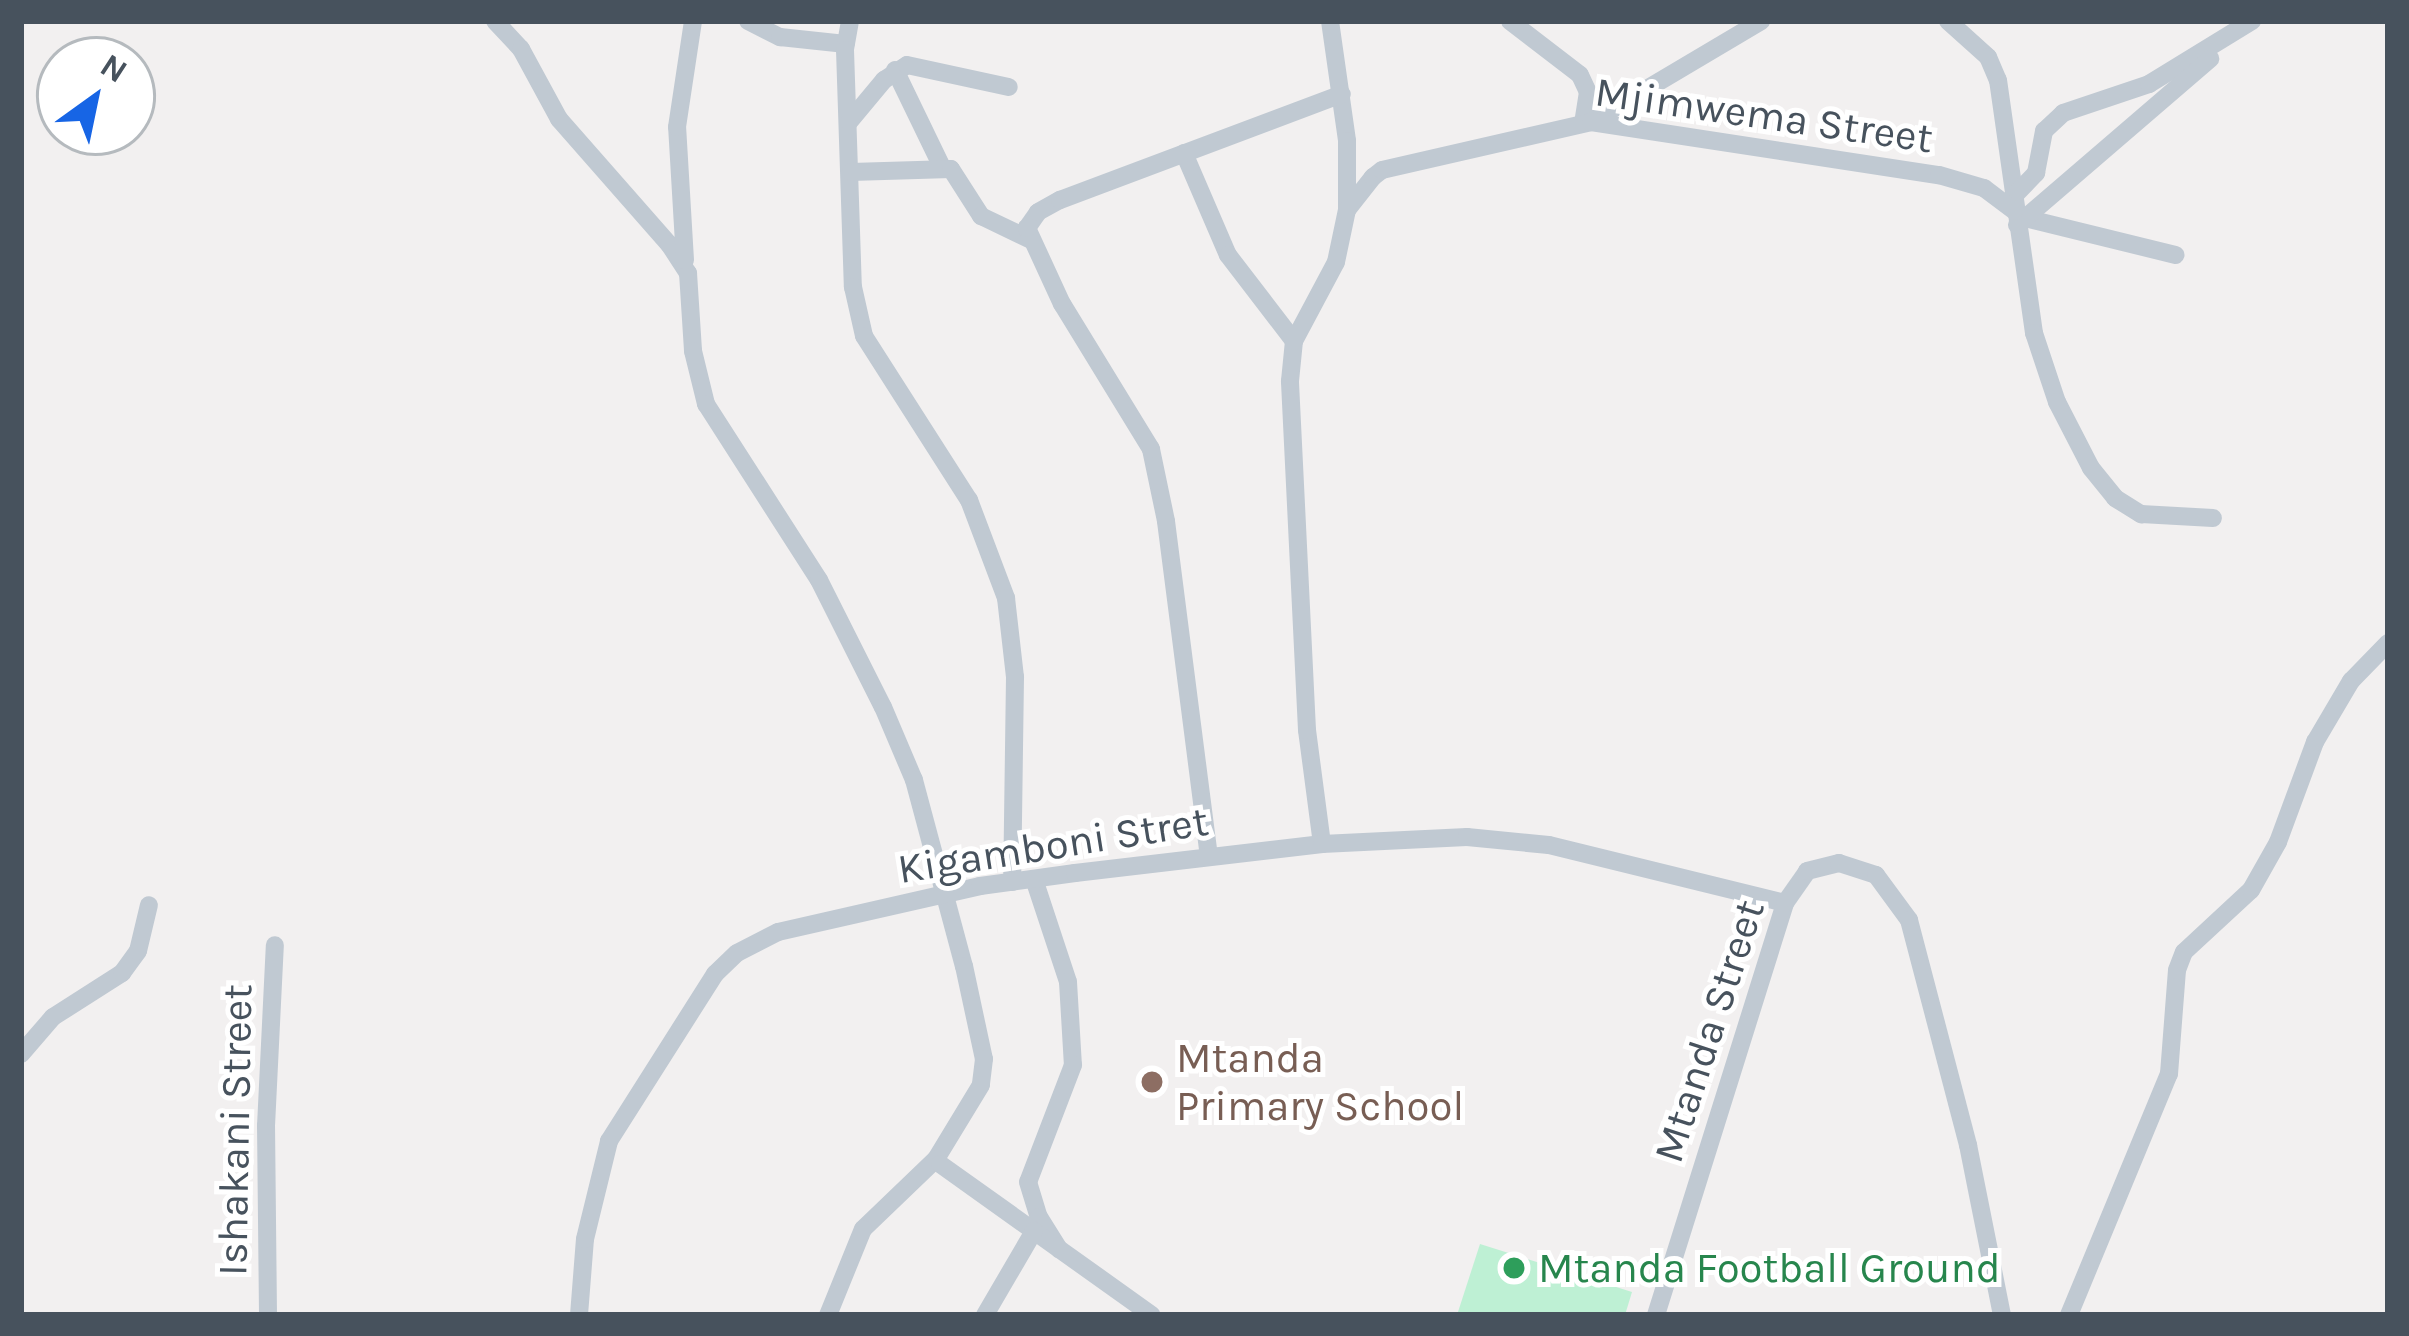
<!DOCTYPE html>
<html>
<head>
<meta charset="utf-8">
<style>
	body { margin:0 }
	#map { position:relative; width:2409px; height:1336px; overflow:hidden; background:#f2f0f0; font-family:Karla,sans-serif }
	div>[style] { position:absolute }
	.green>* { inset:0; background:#bef0d4 }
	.minor>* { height:18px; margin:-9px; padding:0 9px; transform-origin:9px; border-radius:9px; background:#c0c9d2 }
	.dots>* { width:33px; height:33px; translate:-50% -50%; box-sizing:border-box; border:6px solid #fff; border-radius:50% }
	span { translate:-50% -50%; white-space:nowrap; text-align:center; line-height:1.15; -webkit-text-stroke:10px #fff; paint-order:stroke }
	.street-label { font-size:42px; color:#47525d }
	.education-label { font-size:42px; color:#785e54 }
	.left { translate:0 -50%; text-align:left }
	.leisure-label { font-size:42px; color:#27864d }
	.frame { position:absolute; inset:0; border:24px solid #47525d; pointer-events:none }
	.north { position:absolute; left:36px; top:36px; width:120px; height:120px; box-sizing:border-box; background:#fff; border:3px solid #b5babe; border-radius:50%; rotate:33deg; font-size:33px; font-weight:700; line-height:48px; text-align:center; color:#47525d }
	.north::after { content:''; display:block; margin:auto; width:42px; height:54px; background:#1765e5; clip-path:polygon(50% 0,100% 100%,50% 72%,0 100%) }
</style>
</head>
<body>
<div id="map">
	<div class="green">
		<div style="clip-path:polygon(1480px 1244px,1632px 1292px,1625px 1315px,1457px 1315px)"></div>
	</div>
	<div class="minor">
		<div style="left:495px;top:21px;width:38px;rotate:47deg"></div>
		<div style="left:521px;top:49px;width:80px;rotate:61.5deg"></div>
		<div style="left:559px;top:119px;width:167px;rotate:48.7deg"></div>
		<div style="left:669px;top:244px;width:35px;rotate:57deg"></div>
		<div style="left:688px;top:273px;width:78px;rotate:86.3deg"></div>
		<div style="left:693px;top:351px;width:55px;rotate:76.2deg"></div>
		<div style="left:706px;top:404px;width:209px;rotate:57.3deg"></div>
		<div style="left:819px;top:580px;width:142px;rotate:63.3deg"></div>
		<div style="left:883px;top:707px;width:79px;rotate:67deg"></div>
		<div style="left:914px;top:780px;width:193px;rotate:75deg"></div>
		<div style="left:964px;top:966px;width:95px;rotate:77.9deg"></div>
		<div style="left:984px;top:1059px;width:26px;rotate:97deg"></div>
		<div style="left:981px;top:1085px;width:87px;rotate:121.3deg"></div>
		<div style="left:936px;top:1159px;width:101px;rotate:136.2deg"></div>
		<div style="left:863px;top:1229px;width:93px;rotate:112.1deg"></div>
		<div style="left:748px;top:21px;width:36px;rotate:27deg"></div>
		<div style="left:780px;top:37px;width:66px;rotate:6.1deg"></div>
		<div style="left:850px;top:21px;width:29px;rotate:100deg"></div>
		<div style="left:845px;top:50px;width:237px;rotate:88.1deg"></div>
		<div style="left:853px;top:287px;width:50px;rotate:77.3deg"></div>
		<div style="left:864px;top:336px;width:195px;rotate:57.4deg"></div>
		<div style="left:969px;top:500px;width:105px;rotate:69.3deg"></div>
		<div style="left:1006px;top:598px;width:80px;rotate:83.5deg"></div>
		<div style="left:1015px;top:677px;width:205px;rotate:90.8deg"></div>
		<div style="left:1330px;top:21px;width:121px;rotate:81.9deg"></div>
		<div style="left:1347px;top:141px;width:69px;rotate:90deg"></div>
		<div style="left:1510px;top:21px;width:88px;rotate:37.6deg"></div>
		<div style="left:1580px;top:75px;width:19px;rotate:65deg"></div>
		<div style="left:1588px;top:92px;width:30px;rotate:99deg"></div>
		<div style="left:1948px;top:21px;width:54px;rotate:42deg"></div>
		<div style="left:1988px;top:57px;width:25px;rotate:67deg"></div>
		<div style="left:1998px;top:80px;width:256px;rotate:81.9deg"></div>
		<div style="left:2034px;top:333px;width:73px;rotate:71.6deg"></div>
		<div style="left:2057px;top:402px;width:74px;rotate:62.7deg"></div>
		<div style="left:2091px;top:468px;width:38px;rotate:51deg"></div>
		<div style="left:2115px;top:498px;width:31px;rotate:32deg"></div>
		<div style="left:2141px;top:514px;width:72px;rotate:3.2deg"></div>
		<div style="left:895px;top:70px;width:106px;rotate:64.2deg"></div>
		<div style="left:849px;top:122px;width:55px;rotate:-50.2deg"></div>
		<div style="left:884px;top:80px;width:27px;rotate:-33deg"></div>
		<div style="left:907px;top:65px;width:104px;rotate:12.2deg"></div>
		<div style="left:1591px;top:122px;width:198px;rotate:-30.7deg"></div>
		<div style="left:1184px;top:153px;width:111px;rotate:66.7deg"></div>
		<div style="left:1228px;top:255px;width:108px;rotate:52.5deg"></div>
		<div style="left:851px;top:172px;width:100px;rotate:-1.7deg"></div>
		<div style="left:951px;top:169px;width:56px;rotate:57.4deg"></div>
		<div style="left:981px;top:216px;width:53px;rotate:25.6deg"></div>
		<div style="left:2012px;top:198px;width:35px;rotate:-46deg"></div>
		<div style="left:2036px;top:173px;width:43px;rotate:-79.2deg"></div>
		<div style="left:2044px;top:131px;width:26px;rotate:-43deg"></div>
		<div style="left:2063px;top:113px;width:91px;rotate:-18.6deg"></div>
		<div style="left:2149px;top:84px;width:121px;rotate:-31.5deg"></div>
		<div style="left:2025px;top:218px;width:155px;rotate:13.8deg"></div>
		<div style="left:2017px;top:225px;width:255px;rotate:-40.7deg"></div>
		<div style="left:685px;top:260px;width:133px;rotate:-93.4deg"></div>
		<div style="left:677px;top:127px;width:107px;rotate:-81.4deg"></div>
		<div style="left:1322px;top:844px;width:115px;rotate:-97.5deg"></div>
		<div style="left:1307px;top:730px;width:349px;rotate:-92.8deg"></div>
		<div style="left:1290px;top:381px;width:40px;rotate:-84.3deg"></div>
		<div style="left:1294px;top:341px;width:89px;rotate:-62deg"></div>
		<div style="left:1336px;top:262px;width:53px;rotate:-78.1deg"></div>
		<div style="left:1347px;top:210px;width:42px;rotate:-51.8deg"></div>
		<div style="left:1373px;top:177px;width:11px;rotate:-38deg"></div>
		<div style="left:1382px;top:170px;width:214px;rotate:-12.9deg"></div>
		<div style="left:1591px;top:122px;width:352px;rotate:8.7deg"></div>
		<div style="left:1939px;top:175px;width:47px;rotate:16.1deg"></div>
		<div style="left:1984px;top:188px;width:38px;rotate:37deg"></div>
		<div style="left:1209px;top:857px;width:339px;rotate:-97.3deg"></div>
		<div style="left:1166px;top:521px;width:74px;rotate:-101.8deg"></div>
		<div style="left:1151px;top:449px;width:170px;rotate:-121.5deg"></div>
		<div style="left:1062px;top:304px;width:84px;rotate:-114.7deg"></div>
		<div style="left:1027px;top:228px;width:19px;rotate:-55deg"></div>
		<div style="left:1038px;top:212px;width:25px;rotate:-29deg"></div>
		<div style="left:1060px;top:200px;width:301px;rotate:-20.6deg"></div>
		<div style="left:1034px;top:879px;width:108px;rotate:71.7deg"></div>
		<div style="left:1068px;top:982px;width:83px;rotate:86.6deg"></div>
		<div style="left:1073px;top:1065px;width:125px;rotate:111deg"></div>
		<div style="left:1028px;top:1182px;width:37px;rotate:73deg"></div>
		<div style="left:1039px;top:1217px;width:38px;rotate:58deg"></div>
		<div style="left:21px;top:1054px;width:49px;rotate:-49.1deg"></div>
		<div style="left:53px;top:1017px;width:82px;rotate:-32.5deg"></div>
		<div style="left:122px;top:973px;width:27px;rotate:-54deg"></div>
		<div style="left:138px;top:951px;width:47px;rotate:-76.6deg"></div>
		<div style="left:940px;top:1164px;width:260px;rotate:35.5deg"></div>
		<div style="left:268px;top:1315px;width:189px;rotate:-90.6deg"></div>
		<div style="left:266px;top:1126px;width:181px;rotate:-87.2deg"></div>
		<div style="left:579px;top:1315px;width:76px;rotate:-85.5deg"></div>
		<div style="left:585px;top:1239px;width:101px;rotate:-76.2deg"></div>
		<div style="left:609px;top:1141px;width:198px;rotate:-57.6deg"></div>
		<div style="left:715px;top:974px;width:30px;rotate:-44deg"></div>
		<div style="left:737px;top:953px;width:46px;rotate:-27.1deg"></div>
		<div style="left:778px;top:932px;width:207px;rotate:-12.8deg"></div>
		<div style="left:980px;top:886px;width:96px;rotate:-7.8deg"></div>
		<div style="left:1075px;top:873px;width:249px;rotate:-6.7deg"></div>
		<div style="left:1322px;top:844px;width:145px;rotate:-2.8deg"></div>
		<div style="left:1467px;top:837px;width:82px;rotate:5.6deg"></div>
		<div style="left:1549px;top:845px;width:243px;rotate:13.8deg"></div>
		<div style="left:985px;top:1315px;width:97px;rotate:-59.7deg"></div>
		<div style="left:1656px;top:1315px;width:432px;rotate:-72.6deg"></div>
		<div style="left:1785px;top:903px;width:39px;rotate:-55deg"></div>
		<div style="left:1807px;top:871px;width:33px;rotate:-14deg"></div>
		<div style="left:1839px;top:863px;width:39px;rotate:18deg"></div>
		<div style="left:1876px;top:875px;width:56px;rotate:53.7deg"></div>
		<div style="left:1909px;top:920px;width:233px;rotate:75.3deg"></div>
		<div style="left:1968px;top:1145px;width:173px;rotate:78.7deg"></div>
		<div style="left:2069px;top:1315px;width:261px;rotate:-67.5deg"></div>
		<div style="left:2169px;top:1074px;width:104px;rotate:-85.6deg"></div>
		<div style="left:2177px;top:970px;width:19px;rotate:-69deg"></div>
		<div style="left:2184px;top:952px;width:91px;rotate:-42.8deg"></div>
		<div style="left:2251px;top:890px;width:55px;rotate:-60.6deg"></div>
		<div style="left:2278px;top:842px;width:107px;rotate:-69.7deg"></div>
		<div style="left:2315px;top:742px;width:71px;rotate:-59.5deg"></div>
		<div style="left:2351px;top:681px;width:53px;rotate:-45.8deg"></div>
	</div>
	<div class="dots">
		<div style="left:1152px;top:1082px;background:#8d6e63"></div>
		<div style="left:1514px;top:1268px;background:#2e9e5b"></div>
	</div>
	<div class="street-label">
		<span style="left:1764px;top:115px;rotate:8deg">Mjimwema Street</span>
		<span style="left:1053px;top:845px;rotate:-9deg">Kigamboni Stret</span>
		<span style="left:1709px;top:1031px;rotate:-72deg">Mtanda Street</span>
		<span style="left:235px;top:1130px;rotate:-89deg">Ishakani Street</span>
	</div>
	<div class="education-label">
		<span class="left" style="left:1176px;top:1082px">Mtanda<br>Primary School</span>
	</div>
	<div class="leisure-label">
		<span class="left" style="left:1538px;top:1268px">Mtanda Football Ground</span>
	</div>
	<div class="frame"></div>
	<div class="north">N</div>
</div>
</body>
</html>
